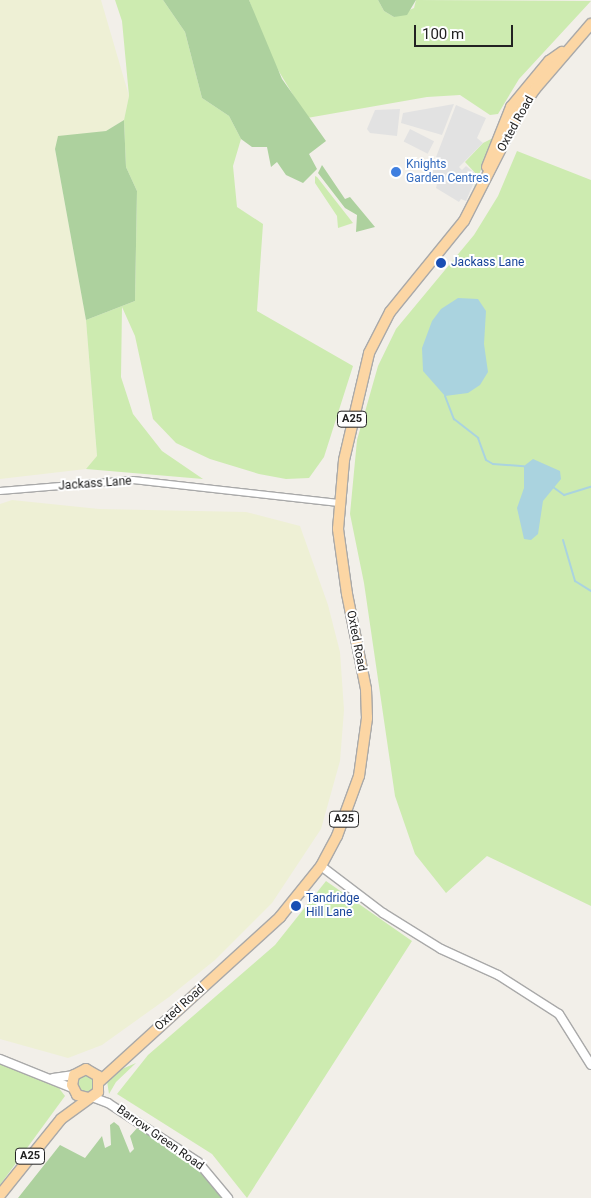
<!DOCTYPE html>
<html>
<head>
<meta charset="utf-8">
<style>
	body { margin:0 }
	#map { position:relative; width:591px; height:1198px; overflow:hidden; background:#f2efe9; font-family:Roboto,sans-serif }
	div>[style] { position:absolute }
	.farmland>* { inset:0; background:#eef0d5 }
	.grass>* { inset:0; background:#cdebb0 }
	.round { border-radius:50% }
	.forest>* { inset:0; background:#add19e }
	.parking>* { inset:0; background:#e2e2e2; transform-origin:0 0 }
	.water>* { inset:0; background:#aad3df }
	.stream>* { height:2px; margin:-1px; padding:0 1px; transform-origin:1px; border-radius:1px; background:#aad3df }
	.roads { filter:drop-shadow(1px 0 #a9a9a9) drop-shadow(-1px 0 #a9a9a9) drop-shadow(0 1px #a9a9a9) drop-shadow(0 -1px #a9a9a9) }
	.minor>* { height:6px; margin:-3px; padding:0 3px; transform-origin:3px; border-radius:3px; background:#fff }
	.tertiary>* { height:8px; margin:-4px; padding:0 4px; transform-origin:4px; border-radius:4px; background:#fff }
	.primary>* { height:10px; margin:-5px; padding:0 5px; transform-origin:5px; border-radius:5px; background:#fcd6a4 }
	.dots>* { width:14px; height:14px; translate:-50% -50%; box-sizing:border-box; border:2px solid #fff; border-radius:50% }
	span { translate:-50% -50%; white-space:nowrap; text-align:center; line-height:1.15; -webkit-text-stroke:4px #fff; paint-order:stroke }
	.shield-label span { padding:1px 4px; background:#fff; border:1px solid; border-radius:4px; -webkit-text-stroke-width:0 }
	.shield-label { font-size:11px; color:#222; font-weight:700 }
	.street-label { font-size:12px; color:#222 }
	.shop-label { font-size:12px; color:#366cbe }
	.left { translate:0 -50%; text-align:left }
	.transit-label { font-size:12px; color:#164399 }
	.scale { position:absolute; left:414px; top:25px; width:99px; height:22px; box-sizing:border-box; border:2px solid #222; border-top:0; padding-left:6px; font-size:15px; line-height:18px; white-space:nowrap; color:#222; -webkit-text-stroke:4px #fff; paint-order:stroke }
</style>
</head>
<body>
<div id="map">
	<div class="farmland">
		<div style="clip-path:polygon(0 0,101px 0,129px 96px,124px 120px,106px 131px,88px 134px,55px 149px,86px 320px,97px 457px,86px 469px,0 479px)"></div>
		<div style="clip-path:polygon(12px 500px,99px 509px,246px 512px,300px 526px,328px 605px,340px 652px,344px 710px,340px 761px,321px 829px,272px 903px,215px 960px,169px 997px,102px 1045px,68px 1058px,0 1039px,0 504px)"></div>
	</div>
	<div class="grass">
		<div style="clip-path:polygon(115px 0,163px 0,185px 32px,202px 98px,229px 116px,241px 139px,233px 166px,237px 207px,263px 224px,257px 311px,353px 366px,324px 457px,309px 478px,286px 479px,259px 474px,210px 459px,176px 443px,153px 419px,135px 336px,122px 307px,121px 377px,133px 414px,162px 451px,203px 479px,86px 469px,97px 456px,86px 320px,135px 301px,137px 191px,126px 167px,124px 120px,129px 96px,122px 21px)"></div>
		<div style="clip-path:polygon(249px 0,378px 0,384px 11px,394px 17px,414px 8px,416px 0,591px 1px,519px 79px,498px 114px,490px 115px,460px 95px,427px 97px,307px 118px,269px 55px)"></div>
		<div style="clip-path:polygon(493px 138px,474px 188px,477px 175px,465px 162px,483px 143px)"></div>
		<div style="clip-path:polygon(517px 151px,591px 180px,591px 906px,487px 856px,446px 893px,415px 854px,395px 796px,364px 583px,350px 514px,357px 440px,378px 366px,396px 329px,474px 235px,498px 196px)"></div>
		<div style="clip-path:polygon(315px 176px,317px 177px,353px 223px,338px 228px,337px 216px,315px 183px)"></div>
		<div style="clip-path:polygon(326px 881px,412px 941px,247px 1198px,212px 1154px,117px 1094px,148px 1055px,275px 945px)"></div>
		<div style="clip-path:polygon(0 1062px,55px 1083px,65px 1096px,0 1185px)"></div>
		<div style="clip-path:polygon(136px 1063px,116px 1082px,109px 1094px,107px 1081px,115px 1072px)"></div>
		<div class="round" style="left:77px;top:1075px;width:18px;height:18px"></div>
	</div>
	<div class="forest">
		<div style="clip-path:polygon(163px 0,249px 0,282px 79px,326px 141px,309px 154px,317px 169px,303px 183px,286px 175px,277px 162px,271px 167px,267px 147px,252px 147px,241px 139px,229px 116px,202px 98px,185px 32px)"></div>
		<div style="clip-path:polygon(378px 0,416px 0,407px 15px,394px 17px,384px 11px)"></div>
		<div style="clip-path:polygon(124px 120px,126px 167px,137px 191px,135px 301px,86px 320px,55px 149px,58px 136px,106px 131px)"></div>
		<div style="clip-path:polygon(322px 165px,345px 199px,350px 197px,375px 227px,356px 232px,357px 215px,345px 208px,318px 173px)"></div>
		<div style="clip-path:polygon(114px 1122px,119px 1126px,130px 1153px,134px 1149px,130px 1136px,138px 1127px,199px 1169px,222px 1198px,18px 1198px,60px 1145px,85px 1158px,102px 1136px,105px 1148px,111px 1145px,110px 1125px)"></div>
	</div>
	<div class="parking">
		<div style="clip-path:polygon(454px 104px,442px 135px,401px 123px,403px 113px)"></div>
		<div style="clip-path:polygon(456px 105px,486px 118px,477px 138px,483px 143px,459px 167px,462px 170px,466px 166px,477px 175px,466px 201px,461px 199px,459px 202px,436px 188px,437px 184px,428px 178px)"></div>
		<div style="clip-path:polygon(400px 109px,397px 136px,370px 133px,367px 129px,375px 110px)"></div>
		<div style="left:410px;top:129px;width:27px;height:14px;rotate:27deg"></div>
	</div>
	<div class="water">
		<div style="clip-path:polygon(458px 298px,478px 299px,486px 311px,484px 344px,488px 372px,480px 385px,468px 393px,445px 396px,423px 371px,422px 348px,432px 321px,441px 309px)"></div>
		<div style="clip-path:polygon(533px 459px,560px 471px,561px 479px,543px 501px,538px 534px,531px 540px,524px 539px,517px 508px,524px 488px,524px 466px)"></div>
	</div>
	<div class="stream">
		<div style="left:445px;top:396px;width:25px;rotate:69deg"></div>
		<div style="left:454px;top:419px;width:31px;rotate:38deg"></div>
		<div style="left:478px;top:438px;width:23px;rotate:70deg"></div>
		<div style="left:486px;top:460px;width:8px;rotate:30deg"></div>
		<div style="left:493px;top:464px;width:31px;rotate:4deg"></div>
		<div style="left:553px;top:487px;width:14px;rotate:36deg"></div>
		<div style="left:564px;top:495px;width:28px;rotate:-17deg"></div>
		<div style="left:563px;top:540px;width:43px;rotate:73.7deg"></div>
		<div style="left:575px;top:581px;width:19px;rotate:32deg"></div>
	</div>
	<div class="roads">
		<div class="minor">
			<div style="left:0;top:491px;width:133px;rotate:-4.7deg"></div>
			<div style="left:133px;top:480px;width:207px;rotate:6.4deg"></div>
		</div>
		<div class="tertiary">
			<div style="left:321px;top:866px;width:78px;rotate:37.2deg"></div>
			<div style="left:383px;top:913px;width:68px;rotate:31.8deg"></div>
			<div style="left:441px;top:949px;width:63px;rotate:24.5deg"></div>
			<div style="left:498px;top:975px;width:72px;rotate:32.6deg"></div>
			<div style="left:559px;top:1014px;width:60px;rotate:57.9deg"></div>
			<div style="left:0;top:1059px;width:78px;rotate:21.9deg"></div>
			<div style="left:53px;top:1078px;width:21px;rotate:-8deg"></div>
			<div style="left:92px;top:1097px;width:17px;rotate:21deg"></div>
			<div style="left:108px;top:1103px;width:108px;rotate:33.2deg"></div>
			<div style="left:198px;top:1162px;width:47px;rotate:50.2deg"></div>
		</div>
		<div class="primary">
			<div style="left:487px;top:167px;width:65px;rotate:-68.2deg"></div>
			<div style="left:511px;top:107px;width:60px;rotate:-50.4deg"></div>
			<div style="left:549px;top:61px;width:16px;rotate:-35deg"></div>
			<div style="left:100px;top:1081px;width:244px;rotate:-42.3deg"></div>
			<div style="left:280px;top:917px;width:65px;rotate:-51.2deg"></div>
			<div style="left:321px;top:866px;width:34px;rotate:-62deg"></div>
			<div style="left:337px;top:836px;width:64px;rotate:-69.9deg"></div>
			<div style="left:359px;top:776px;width:59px;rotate:-82.1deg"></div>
			<div style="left:367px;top:718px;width:29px;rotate:-92deg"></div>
			<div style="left:366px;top:689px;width:97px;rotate:-101.3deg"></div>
			<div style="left:347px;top:594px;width:66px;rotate:-97.9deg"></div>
			<div style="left:338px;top:529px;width:69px;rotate:-85deg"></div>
			<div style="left:344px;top:460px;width:110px;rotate:-76.8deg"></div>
			<div style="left:369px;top:353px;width:46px;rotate:-62.9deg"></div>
			<div style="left:390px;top:312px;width:117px;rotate:-50.9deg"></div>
			<div style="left:464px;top:221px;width:123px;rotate:-63deg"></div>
			<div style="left:520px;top:111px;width:27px;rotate:-56deg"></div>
			<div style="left:535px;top:89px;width:86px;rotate:-49.3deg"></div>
			<div style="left:0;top:1195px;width:97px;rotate:-51.2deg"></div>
			<div style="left:61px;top:1119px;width:46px;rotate:-36.1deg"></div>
			<div style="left:98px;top:1092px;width:16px;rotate:-90deg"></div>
			<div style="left:98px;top:1076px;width:14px;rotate:-150deg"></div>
			<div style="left:86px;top:1069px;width:13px;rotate:153deg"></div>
			<div style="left:74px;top:1075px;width:10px;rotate:101deg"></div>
			<div style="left:72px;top:1085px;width:11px;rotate:63deg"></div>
			<div style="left:77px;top:1095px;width:11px;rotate:15deg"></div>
		</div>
	</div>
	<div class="dots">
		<div style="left:396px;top:172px;background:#3f7fe0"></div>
		<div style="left:441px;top:263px;background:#1a4fb4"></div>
		<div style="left:296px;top:906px;background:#1a4fb4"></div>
	</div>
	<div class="shield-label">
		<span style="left:352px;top:419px">A25</span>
		<span style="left:344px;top:819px">A25</span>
		<span style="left:30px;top:1156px">A25</span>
	</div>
	<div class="street-label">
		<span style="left:516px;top:124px;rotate:-61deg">Oxted Road</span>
		<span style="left:95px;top:484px;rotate:-4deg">Jackass Lane</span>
		<span style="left:356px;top:641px;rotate:79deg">Oxted Road</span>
		<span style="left:180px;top:1008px;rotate:-42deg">Oxted Road</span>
		<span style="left:160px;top:1138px;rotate:35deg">Barrow Green Road</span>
	</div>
	<div class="shop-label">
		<span class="left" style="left:406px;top:172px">Knights<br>Garden Centres</span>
	</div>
	<div class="transit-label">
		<span class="left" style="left:451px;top:263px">Jackass Lane</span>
		<span class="left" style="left:306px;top:906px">Tandridge<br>Hill Lane</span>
	</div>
	<div class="scale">100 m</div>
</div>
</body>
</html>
